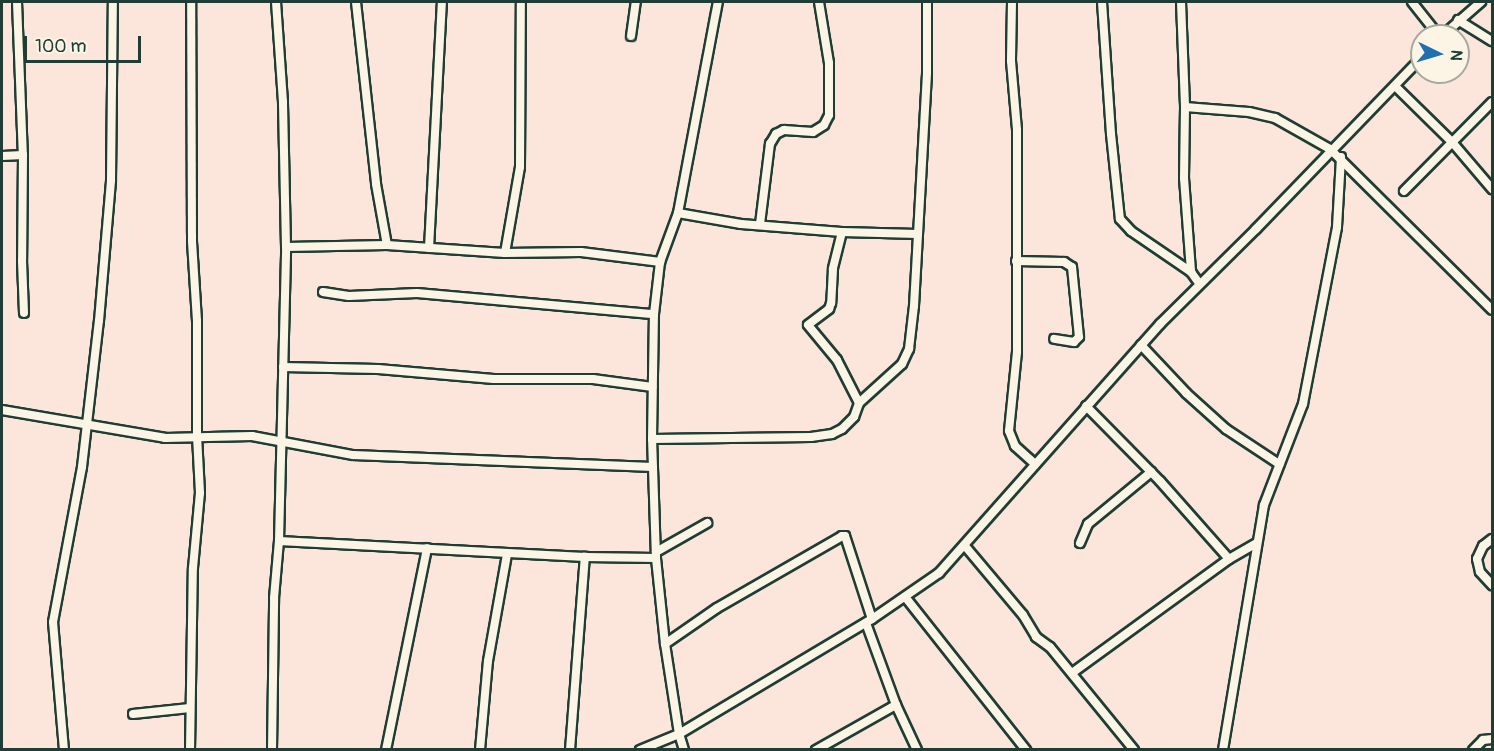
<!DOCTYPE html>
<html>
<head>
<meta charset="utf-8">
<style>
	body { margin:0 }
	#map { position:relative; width:1494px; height:751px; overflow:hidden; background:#fce5da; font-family:Pangolin,sans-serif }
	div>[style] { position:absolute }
	.roads { filter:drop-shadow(2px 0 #1f3d34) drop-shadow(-2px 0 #1f3d34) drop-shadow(0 2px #1f3d34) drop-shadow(0 -2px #1f3d34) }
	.minor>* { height:8px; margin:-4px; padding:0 4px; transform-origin:4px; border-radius:4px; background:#fcf5e5 }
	span { translate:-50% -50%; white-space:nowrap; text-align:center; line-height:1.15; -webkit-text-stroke:4.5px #fcf5e5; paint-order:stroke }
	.frame { position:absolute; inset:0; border:3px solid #1f3d34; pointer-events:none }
	.north { position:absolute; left:1410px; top:24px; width:60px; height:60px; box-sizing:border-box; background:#fcf5e5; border:2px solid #a4ab9e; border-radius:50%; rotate:95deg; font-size:16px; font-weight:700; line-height:24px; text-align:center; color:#1f3d34 }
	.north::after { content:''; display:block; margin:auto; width:21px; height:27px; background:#1f6fb2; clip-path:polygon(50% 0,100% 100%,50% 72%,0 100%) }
	.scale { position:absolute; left:24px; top:36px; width:117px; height:27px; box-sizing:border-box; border:3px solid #1f3d34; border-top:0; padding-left:8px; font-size:18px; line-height:21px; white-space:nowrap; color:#1f3d34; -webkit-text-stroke:4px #fcf5e5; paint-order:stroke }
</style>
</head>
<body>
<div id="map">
	<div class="roads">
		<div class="minor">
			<div style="left:17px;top:2px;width:153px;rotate:87.8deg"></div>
			<div style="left:356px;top:2px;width:183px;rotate:83.7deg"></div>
			<div style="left:376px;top:184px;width:62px;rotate:79.8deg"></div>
			<div style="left:1012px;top:2px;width:59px;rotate:91deg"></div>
			<div style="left:1011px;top:61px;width:69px;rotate:85deg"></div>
			<div style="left:1017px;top:130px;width:222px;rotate:90deg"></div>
			<div style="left:1017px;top:352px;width:79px;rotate:95.8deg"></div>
			<div style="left:1009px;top:431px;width:16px;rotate:68deg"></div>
			<div style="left:1015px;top:446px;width:27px;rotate:42deg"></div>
			<div style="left:1102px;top:2px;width:132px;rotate:86.1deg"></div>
			<div style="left:1111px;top:134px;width:85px;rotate:84deg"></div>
			<div style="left:1120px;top:219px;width:16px;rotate:47deg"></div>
			<div style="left:1131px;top:231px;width:73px;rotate:34.3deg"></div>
			<div style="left:1191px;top:272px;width:14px;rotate:54deg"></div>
			<div style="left:1181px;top:2px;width:105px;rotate:87.8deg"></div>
			<div style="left:1185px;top:107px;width:71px;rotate:90.8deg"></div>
			<div style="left:1184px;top:178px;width:94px;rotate:85.7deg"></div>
			<div style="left:1412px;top:2px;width:43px;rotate:51.5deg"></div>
			<div style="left:1458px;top:20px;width:40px;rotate:32deg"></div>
			<div style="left:631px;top:36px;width:34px;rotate:-82deg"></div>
			<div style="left:1442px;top:36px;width:52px;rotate:-41.1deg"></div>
			<div style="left:1395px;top:86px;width:80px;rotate:44.5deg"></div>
			<div style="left:1452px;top:142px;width:62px;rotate:49.6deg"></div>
			<div style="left:1185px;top:107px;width:64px;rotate:4.5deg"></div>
			<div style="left:1249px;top:112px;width:27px;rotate:13deg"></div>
			<div style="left:1275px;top:118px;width:63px;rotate:29.4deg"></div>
			<div style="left:1330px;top:149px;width:228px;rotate:44.8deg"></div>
			<div style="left:2px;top:156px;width:21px;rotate:-3deg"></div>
			<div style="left:23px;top:155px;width:106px;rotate:90.5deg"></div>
			<div style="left:22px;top:261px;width:52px;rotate:87.8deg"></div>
			<div style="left:1404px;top:191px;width:125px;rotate:-45.3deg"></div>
			<div style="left:678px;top:213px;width:64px;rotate:9.9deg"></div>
			<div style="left:741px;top:224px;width:101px;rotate:4.5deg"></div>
			<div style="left:842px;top:232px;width:76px;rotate:1.5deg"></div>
			<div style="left:760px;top:224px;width:81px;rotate:-82.9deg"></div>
			<div style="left:770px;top:144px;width:12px;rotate:-59deg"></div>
			<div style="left:776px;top:134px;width:9px;rotate:-27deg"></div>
			<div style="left:784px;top:130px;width:29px;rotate:4deg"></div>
			<div style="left:813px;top:132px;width:13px;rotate:-32deg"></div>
			<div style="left:824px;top:125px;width:11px;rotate:-63deg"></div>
			<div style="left:829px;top:115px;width:52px;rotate:-90deg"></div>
			<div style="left:829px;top:63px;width:62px;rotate:-99.3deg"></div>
			<div style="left:842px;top:232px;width:38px;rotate:104deg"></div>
			<div style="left:833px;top:269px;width:34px;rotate:93deg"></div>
			<div style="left:831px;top:303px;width:6px;rotate:108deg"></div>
			<div style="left:829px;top:309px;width:26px;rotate:143deg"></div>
			<div style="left:808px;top:325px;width:45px;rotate:50.4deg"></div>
			<div style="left:837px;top:360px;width:48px;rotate:62.9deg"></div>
			<div style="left:286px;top:247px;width:101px;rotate:-1.1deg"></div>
			<div style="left:387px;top:245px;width:118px;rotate:3.9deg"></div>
			<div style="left:505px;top:253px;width:76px;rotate:-0.8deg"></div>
			<div style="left:581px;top:252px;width:80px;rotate:7.2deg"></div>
			<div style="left:429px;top:248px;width:246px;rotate:-87deg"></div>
			<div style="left:505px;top:253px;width:87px;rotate:-80.1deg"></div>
			<div style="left:520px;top:167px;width:165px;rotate:-89.7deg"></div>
			<div style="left:1016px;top:261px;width:48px;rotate:1.2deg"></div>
			<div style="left:1064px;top:262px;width:9px;rotate:32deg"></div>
			<div style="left:1072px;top:267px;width:70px;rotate:84.3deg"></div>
			<div style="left:1079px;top:337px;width:7px;rotate:135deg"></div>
			<div style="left:1074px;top:342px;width:20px;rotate:-171deg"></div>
			<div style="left:323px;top:292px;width:26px;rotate:9deg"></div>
			<div style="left:349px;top:296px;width:68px;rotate:-2.5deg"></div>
			<div style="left:417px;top:293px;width:238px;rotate:5.1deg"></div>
			<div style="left:1141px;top:345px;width:66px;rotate:46.8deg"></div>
			<div style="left:1186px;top:393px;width:54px;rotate:42deg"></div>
			<div style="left:1226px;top:429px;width:64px;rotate:33.4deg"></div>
			<div style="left:283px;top:367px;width:95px;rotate:1.2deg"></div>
			<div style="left:378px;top:369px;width:116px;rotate:4.9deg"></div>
			<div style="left:494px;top:379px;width:99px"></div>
			<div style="left:593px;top:379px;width:60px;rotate:7.7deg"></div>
			<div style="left:1086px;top:406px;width:105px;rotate:45.4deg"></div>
			<div style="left:1160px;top:481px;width:104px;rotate:48.5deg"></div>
			<div style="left:2px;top:410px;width:165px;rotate:9.7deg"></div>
			<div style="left:165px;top:438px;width:87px;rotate:-1.3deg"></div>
			<div style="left:252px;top:436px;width:103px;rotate:10.7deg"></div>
			<div style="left:353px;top:455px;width:300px;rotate:2.3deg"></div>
			<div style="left:652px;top:439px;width:159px;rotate:-0.7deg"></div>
			<div style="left:811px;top:437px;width:21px;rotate:-8deg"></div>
			<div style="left:832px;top:434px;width:11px;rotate:-27deg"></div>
			<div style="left:842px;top:429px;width:17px;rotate:-45deg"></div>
			<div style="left:854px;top:417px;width:15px;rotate:-70deg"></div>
			<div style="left:859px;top:403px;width:58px;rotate:-42.2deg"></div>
			<div style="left:902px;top:364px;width:17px;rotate:-65deg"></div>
			<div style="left:909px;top:349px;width:43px;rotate:-83.4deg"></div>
			<div style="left:914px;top:306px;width:234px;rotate:-86.8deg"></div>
			<div style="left:927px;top:72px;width:70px;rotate:-90deg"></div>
			<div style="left:1492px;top:539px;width:11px;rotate:142deg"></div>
			<div style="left:1483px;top:546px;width:14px;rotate:115deg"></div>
			<div style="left:1477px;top:559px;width:13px;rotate:77deg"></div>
			<div style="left:1480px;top:572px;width:18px;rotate:47deg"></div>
			<div style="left:279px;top:541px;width:306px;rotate:3deg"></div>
			<div style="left:585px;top:557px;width:71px;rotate:0.8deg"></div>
			<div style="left:1080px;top:543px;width:21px;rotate:-67deg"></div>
			<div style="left:1088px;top:524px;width:82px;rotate:-39.5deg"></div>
			<div style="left:965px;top:546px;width:90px;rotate:50deg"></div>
			<div style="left:1023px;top:615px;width:26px;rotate:59deg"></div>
			<div style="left:1036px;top:637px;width:17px;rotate:36deg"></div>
			<div style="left:1050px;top:647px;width:133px;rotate:50.8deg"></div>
			<div style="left:656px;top:552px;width:59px;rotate:-29.6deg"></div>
			<div style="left:906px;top:598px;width:194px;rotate:51.7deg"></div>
			<div style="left:866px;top:623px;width:87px;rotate:69.9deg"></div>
			<div style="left:896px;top:705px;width:50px;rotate:65deg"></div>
			<div style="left:665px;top:644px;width:63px;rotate:-34.7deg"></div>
			<div style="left:717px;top:608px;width:144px;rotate:-29.9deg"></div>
			<div style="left:842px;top:536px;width:3px"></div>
			<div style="left:845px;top:536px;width:87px;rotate:72deg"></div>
			<div style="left:1072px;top:673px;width:194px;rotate:-36deg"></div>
			<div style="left:1229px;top:559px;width:32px;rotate:-30deg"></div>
			<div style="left:133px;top:714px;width:57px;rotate:-6deg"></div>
			<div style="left:64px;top:750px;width:128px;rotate:-94.9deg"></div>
			<div style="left:53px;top:622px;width:158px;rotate:-79.4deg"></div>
			<div style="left:82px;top:467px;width:147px;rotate:-83.4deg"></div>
			<div style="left:99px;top:321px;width:142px;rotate:-85.1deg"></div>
			<div style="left:111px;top:180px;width:178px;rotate:-89.4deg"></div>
			<div style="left:190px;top:750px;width:182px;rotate:-89.1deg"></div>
			<div style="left:193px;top:568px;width:75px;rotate:-84.7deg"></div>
			<div style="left:200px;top:493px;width:57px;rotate:-93deg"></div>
			<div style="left:197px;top:436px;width:115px;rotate:-90deg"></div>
			<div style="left:197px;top:321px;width:80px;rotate:-93.6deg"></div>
			<div style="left:192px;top:241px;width:239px;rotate:-90.2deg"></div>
			<div style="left:272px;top:750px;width:152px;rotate:-89.2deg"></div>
			<div style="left:274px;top:598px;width:57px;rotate:-85deg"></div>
			<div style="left:279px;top:541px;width:294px;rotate:-88.6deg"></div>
			<div style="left:286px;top:247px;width:145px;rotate:-91.2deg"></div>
			<div style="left:283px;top:102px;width:100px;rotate:-94deg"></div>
			<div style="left:386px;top:750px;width:206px;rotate:-78.5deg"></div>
			<div style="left:480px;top:750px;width:89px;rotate:-84.9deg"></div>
			<div style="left:488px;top:661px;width:109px;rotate:-79.9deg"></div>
			<div style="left:570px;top:750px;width:194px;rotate:-85.6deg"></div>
			<div style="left:640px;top:750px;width:42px;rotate:-22.3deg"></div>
			<div style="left:679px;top:734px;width:225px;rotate:-30.8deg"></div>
			<div style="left:872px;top:619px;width:81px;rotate:-34.5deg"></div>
			<div style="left:939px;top:573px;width:333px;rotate:-48.4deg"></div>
			<div style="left:1160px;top:324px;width:135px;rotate:-44.7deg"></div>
			<div style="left:1256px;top:229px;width:239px;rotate:-46deg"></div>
			<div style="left:684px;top:750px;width:17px;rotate:-107deg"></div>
			<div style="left:679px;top:734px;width:91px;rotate:-98.8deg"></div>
			<div style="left:665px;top:644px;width:86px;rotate:-96deg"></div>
			<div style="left:656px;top:558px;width:119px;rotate:-91.9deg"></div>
			<div style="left:652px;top:439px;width:125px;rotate:-89.1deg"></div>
			<div style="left:654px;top:314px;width:52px;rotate:-83.4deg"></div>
			<div style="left:660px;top:262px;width:52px;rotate:-69.8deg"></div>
			<div style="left:678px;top:213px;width:215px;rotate:-79.3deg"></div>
			<div style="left:816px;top:750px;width:92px;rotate:-29.4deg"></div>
			<div style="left:1223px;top:750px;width:248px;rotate:-80.5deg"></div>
			<div style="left:1264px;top:505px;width:108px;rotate:-68.9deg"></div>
			<div style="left:1303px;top:404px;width:180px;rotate:-79.1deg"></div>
			<div style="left:1337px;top:227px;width:70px;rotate:-86.7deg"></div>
			<div style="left:1473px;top:750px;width:14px;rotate:-45deg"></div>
			<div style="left:1483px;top:740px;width:9px;rotate:-6deg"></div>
		</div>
	</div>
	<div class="frame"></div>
	<div class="north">N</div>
	<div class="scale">100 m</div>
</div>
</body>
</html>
